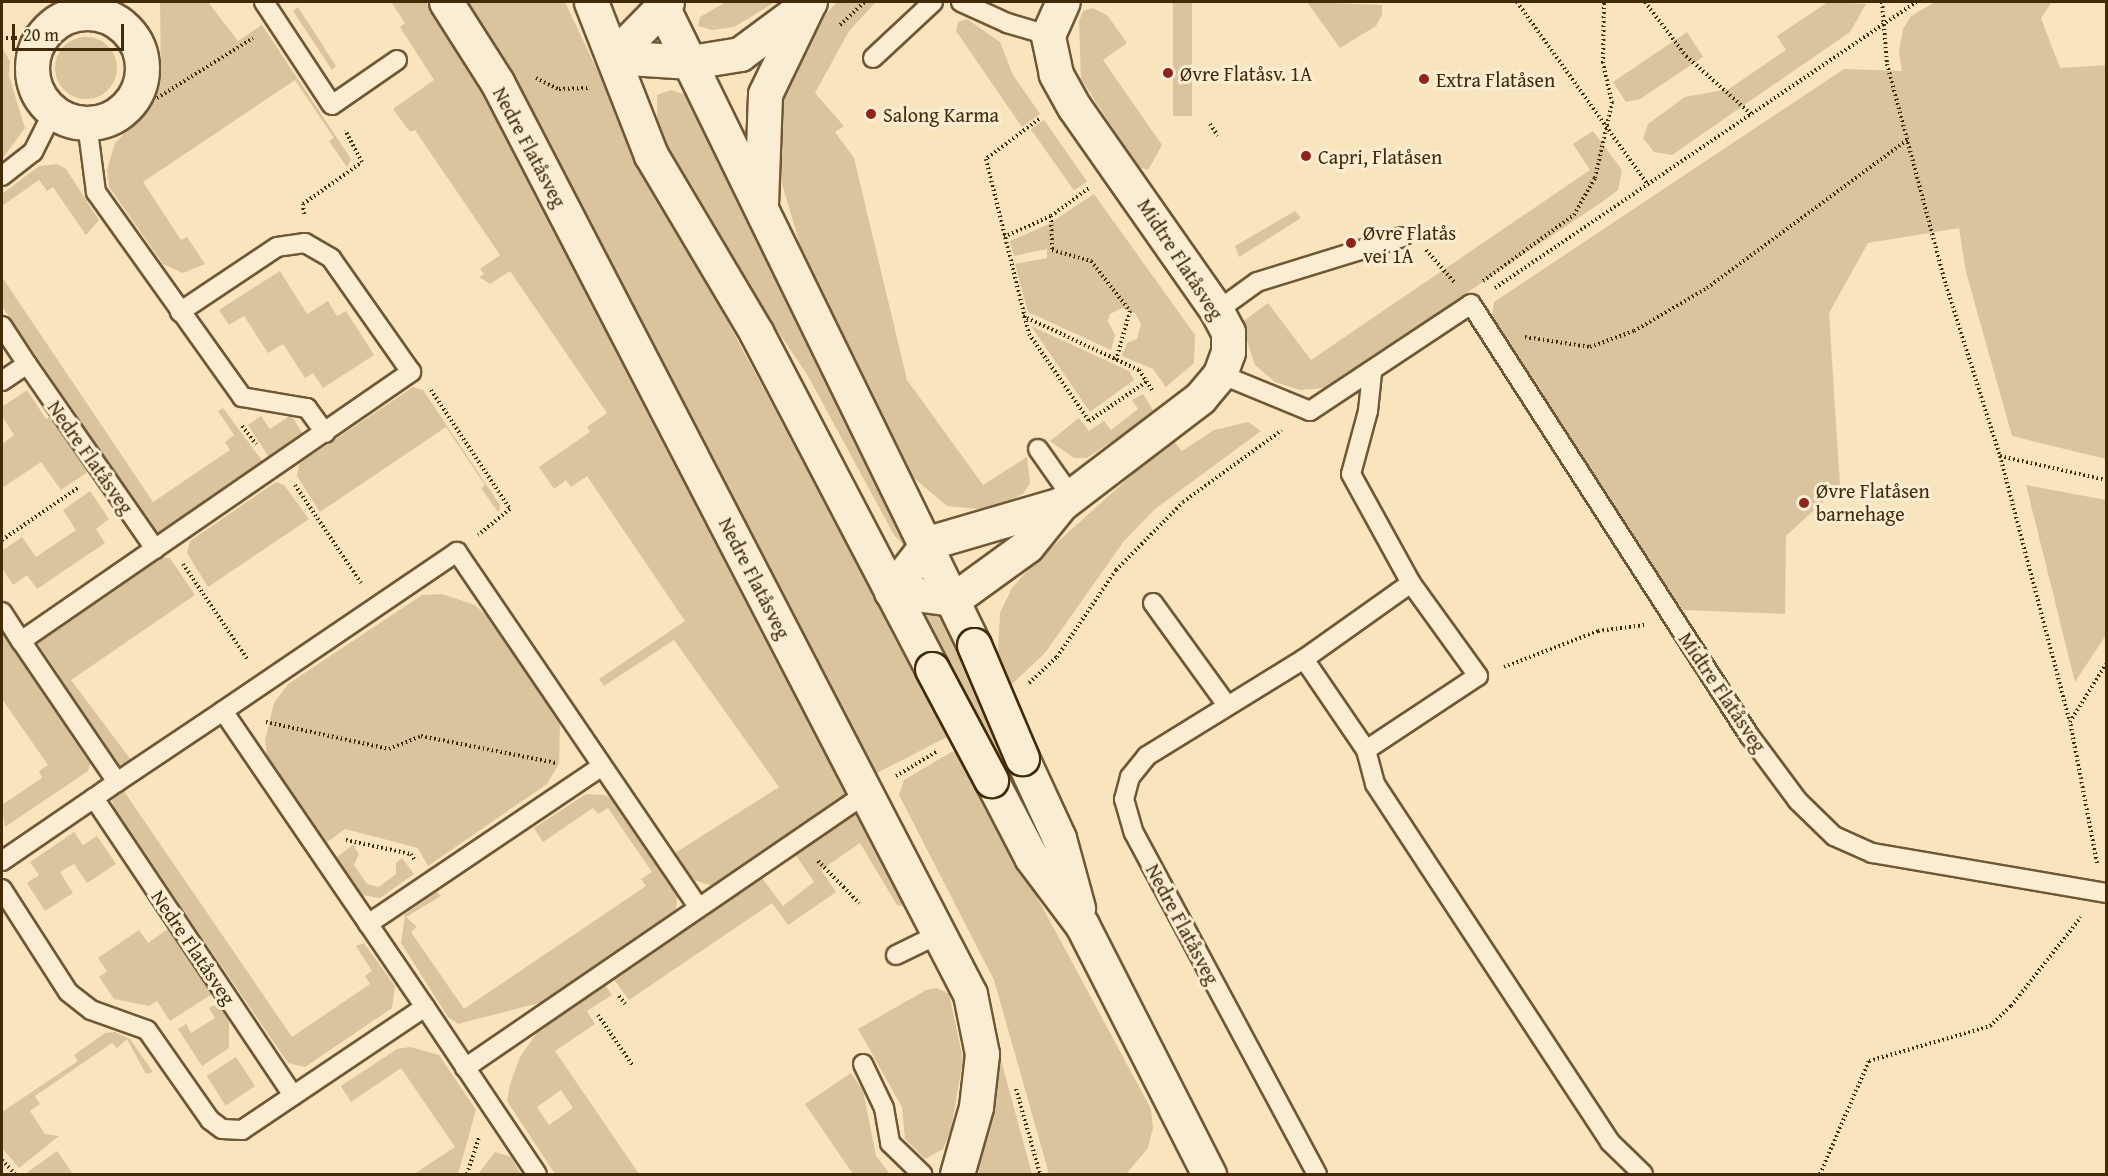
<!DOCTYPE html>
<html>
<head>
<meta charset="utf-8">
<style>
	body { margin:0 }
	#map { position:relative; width:2108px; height:1176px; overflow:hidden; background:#f8e4bd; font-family:"Gentium Book Plus",serif }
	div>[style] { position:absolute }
	.green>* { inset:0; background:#d9c49e; transform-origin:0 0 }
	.round { border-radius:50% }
	.path>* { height:4px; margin-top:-2px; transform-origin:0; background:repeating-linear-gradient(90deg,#422a07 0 1.5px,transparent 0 4.5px) }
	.roads { filter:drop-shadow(2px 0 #705834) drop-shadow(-2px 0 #705834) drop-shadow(0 2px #705834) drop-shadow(0 -2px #705834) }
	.lane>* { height:18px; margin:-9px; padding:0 9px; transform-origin:9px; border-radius:9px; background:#faedd4 }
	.street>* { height:33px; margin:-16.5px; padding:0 16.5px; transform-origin:16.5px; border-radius:16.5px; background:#faedd4 }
	.street>.ring { margin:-16.5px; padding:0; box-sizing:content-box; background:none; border:33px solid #faedd4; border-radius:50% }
	.secondary>* { height:33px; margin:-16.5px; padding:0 16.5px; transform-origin:16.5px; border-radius:16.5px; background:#faedd4 }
	.bridges { filter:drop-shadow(2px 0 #422a07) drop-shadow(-2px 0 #422a07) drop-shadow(0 2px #422a07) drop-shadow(0 -2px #422a07) }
	.secondary-bridge>* { height:33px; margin:-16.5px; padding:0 16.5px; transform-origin:16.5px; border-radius:16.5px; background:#faedd4 }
	.dots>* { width:16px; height:16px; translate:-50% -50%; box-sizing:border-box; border:3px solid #faedd4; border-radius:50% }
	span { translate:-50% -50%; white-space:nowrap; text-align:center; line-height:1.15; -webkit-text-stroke:6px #faedd4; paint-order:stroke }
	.poi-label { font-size:20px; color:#422a07 }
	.left { translate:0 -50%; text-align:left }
	.street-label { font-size:20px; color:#422a07 }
	.frame { position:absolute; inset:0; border:3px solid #422a07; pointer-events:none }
	.scale { position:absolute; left:12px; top:24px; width:112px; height:27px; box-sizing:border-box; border:3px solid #422a07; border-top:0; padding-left:8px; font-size:18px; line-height:21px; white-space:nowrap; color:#422a07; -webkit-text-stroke:4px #faedd4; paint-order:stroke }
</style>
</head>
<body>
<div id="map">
	<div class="green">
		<div style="clip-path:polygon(160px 2px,208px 2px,238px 41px,262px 25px,351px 159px,347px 167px,329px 141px,334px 138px,295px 80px,143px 182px,181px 240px,187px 237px,205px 264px,183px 273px,163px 264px,109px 187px,107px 170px,115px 143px,149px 108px,156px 94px,161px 77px)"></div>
		<div style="clip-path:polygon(391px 2px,426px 2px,478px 80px,848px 796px,720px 882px,710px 885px,694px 880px,675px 853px,779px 787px,674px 640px,604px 686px,599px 679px,685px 621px,587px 476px,571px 487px,566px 480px,554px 489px,539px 467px,590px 432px,587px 427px,607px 413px,510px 271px,490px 284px,479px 277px,484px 274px,480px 269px,500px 255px,415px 130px,410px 132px,393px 109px,434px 80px,400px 27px,405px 23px)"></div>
		<div style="clip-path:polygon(468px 2px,565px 2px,632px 144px,1151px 1109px,1153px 1128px,1148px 1148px,1126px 1174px,1049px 1174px,994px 980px,899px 795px,904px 780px,955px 750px,947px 737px,877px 773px,874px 771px,528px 102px)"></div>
		<div style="clip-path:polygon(726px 2px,775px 2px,734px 27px,713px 30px,698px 26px,700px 17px)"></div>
		<div style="clip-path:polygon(837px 2px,876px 2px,849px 31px,815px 93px,844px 126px,835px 132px,854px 158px,907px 380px,983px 485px,1027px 457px,1030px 483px,1023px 494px,1002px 504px,978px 509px,947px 506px,901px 467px,818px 305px,780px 177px,775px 117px,784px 83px,814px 28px)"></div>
		<div style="left:1173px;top:2px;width:19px;height:114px"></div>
		<div style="clip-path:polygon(1307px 2px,1382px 5px,1382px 15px,1376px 26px,1340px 48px)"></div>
		<div style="clip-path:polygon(1828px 2px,1866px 4px,1850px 32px,1672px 155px,1654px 152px,1643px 138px,1648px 124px,1685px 97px,1729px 89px,1786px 50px,1777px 36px)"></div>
		<div style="clip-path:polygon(1935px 2px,2052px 2px,2041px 18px,2060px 68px,2106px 65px,2106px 459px,2012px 436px,1966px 272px,1959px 228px,1868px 243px,1829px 313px,1840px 486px,1786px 536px,1785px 614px,1683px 610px,1491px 324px,1494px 302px,1844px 69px,1902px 71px,1899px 52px,1903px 29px,1911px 16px)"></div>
		<div style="clip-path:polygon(298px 7px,336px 66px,332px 70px,293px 11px)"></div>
		<div style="clip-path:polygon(1092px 8px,1107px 15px,1127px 43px,1103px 60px,1162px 145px,1148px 170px,1138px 167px,1081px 79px,1079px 21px,1083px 11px)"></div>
		<div style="clip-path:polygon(967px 19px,1000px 42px,1013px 75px,1040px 114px,1022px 127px,956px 31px,958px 22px)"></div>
		<div style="clip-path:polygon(1687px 32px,1703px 57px,1640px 99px,1626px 102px,1613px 82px)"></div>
		<div class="round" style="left:55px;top:37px;width:62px;height:62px"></div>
		<div style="clip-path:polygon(2px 48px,10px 61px,9px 76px,25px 128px,2px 159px)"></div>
		<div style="clip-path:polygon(671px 90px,687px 95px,911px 546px,906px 548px,894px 535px,808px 376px,692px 203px,657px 120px,657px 95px)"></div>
		<div style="left:1044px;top:120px;width:75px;height:16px;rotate:55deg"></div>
		<div style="clip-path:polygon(1593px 131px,1622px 170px,1618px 190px,1599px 204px,1325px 388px,1300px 390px,1275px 382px,1255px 365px,1241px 323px,1268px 303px,1311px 360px,1590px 170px,1573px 144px)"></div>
		<div style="clip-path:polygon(57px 164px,66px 169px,99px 220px,86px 235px,53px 187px,47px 191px,39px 180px,2px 206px,2px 194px,39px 166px)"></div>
		<div style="clip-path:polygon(1094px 194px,1195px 335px,1194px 363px,1166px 387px,1153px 369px,1122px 356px,1127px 343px,1137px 339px,1141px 324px,1135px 313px,1122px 308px,1110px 314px,1108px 321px,1115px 335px,1111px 350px,1028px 312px,1015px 264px,1047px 258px,1047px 249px,1014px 256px,1010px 241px,1049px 224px)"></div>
		<div style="clip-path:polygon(1295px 211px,1301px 218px,1239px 257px,1235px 246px)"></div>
		<div style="clip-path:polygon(280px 271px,307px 314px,328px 301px,337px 316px,346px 311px,374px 355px,323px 388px,313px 373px,305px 378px,283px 344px,268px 353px,244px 316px,229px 325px,219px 310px)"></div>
		<div style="clip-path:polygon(2px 277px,153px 502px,230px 450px,225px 442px,234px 435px,218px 411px,223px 408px,266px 466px,163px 533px,155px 530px,2px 306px)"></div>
		<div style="clip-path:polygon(1031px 326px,1129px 371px,1134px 380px,1090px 412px)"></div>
		<div style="clip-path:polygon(413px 387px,423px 390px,500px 505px,500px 509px,498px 512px,481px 488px,485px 485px,446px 427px,320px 512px,297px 476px,299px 464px)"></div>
		<div style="clip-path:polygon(27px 390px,46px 419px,51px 416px,89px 471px,61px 490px,41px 462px,2px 488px,2px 444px,14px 435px,2px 416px,2px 407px)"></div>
		<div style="clip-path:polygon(1143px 394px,1155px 413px,1087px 458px,1074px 458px,1050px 441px,1079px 418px,1089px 431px,1104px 421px,1111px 430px,1138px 409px,1132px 400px)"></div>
		<div style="clip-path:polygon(291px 415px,305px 437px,270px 459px,248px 425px,261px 416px,270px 429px)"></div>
		<div style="clip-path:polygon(1248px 422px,1261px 431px,1155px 509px,1124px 541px,1045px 653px,1010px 686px,1039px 747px,1032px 752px,997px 669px,1000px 613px,1012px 588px,1033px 564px,1172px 439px,1182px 451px,1214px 430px)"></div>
		<div style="clip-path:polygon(276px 482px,284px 485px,309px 519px,208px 587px,187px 553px,190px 541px)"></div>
		<div style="clip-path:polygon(2026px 485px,2106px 500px,2106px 635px,2075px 682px)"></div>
		<div style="clip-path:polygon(90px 491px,109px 519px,96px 529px,105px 543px,37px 589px,27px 575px,13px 585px,2px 568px,2px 551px,22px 537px,36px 557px,76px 530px,63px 510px)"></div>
		<div style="clip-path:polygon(162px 557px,170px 558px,195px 595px,71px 680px,134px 764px,124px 769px,117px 767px,37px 643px)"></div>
		<div style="clip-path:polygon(442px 594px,475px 605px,489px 618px,560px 723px,559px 764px,547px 784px,428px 866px,418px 848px,345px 829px,326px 843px,267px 756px,265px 740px,274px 703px,288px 684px,422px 595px)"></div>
		<div style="clip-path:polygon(927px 602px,940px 603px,1050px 848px,1044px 852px,931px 643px,923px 613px)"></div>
		<div style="clip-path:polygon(2px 627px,91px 762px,88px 771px,5px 827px,2px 805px,42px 778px,39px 771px,48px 765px,2px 699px)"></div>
		<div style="clip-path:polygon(121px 787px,292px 1037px,370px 984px,365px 976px,372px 971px,356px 946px,364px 943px,395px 986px,392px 1008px,305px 1067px,288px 1063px,115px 810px,112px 801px)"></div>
		<div style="clip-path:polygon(586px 794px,605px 795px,614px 801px,677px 894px,676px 912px,543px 1002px,458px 1024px,448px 1017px,401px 943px,405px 914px,437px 892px,441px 896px,406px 917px,417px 927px,411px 932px,464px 1009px,646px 886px,641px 879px,652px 872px,608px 808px,598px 814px,593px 808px,543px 842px,534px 828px)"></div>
		<div style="clip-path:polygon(856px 812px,907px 907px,897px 905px,860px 843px,821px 870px,836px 892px,788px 925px,772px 903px,629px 1000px,613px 978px,761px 877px,783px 906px,814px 882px,795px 854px)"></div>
		<div style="clip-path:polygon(74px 832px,83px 845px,97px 836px,116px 864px,87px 883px,74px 864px,60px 872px,73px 893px,45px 911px,27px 883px,39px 875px,30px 862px)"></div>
		<div style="clip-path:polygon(353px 845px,359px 854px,354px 865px,367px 884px,379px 887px,396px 874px,396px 863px,402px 858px,414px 874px,380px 898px,361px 895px,336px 858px)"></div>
		<div style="clip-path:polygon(168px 929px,212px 994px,170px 1021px,157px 1001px,149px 1006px,114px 999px,99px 977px,107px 971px,98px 958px,139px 930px,148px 943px)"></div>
		<div style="clip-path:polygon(evenodd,605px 985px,612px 995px,587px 1011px,595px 1024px,555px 1051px,639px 1174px,555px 1174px,507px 1101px,510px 1084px,520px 1057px,539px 1030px,605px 985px,561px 1090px,573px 1108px,549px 1125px,537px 1107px,561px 1090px)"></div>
		<div style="clip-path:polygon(937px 988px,949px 994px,963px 1059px,951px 1130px,943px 1149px,925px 1159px,905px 1139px,902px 1107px,858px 1029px,926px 990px)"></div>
		<div style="clip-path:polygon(218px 1003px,229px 1021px,229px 1048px,202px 1066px,178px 1029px,186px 1024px,191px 1033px,215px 1018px,209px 1008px)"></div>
		<div style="clip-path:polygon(115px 1032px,130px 1039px,153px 1072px,146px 1074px,127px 1039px,117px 1048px,112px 1043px,35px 1096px,40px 1104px,30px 1111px,45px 1134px,59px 1136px,19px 1168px,2px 1148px,2px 1112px,78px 1061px,74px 1055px,105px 1033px)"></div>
		<div style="clip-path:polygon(995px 1038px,1032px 1174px,980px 1174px,978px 1170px)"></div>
		<div style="clip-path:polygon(410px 1047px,439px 1055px,476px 1110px,458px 1174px,414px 1174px,455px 1147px,401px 1068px,351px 1102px,341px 1086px,397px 1049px)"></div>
		<div style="left:236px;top:1057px;width:35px;height:35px;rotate:57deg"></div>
		<div style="clip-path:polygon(851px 1073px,863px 1091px,876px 1156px,890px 1174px,853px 1174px,805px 1104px)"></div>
		<div style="clip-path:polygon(57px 1151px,73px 1174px,25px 1174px)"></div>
		<div style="clip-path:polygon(495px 1152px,511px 1157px,521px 1174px,478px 1174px)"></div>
	</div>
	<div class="path">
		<div style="left:1517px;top:2px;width:225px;rotate:54.4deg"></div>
		<div style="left:1645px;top:2px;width:68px;rotate:52.8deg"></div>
		<div style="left:1686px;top:56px;width:89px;rotate:41.8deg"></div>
		<div style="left:1882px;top:2px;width:62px;rotate:85.4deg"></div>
		<div style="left:1887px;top:64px;width:229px;rotate:75.1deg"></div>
		<div style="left:1946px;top:285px;width:179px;rotate:72.5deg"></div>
		<div style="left:2000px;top:456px;width:275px;rotate:75.3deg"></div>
		<div style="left:840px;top:25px;width:34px;rotate:-43deg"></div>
		<div style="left:2px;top:38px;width:39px"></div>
		<div style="left:536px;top:78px;width:25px;rotate:26deg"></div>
		<div style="left:559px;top:89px;width:29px;rotate:-2deg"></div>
		<div style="left:134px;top:98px;width:23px"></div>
		<div style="left:157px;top:98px;width:113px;rotate:-32deg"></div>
		<div style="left:1039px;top:119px;width:66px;rotate:143deg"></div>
		<div style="left:986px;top:159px;width:180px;rotate:76.2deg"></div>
		<div style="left:1029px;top:334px;width:106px;rotate:55.4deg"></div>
		<div style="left:1089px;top:421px;width:69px;rotate:-34.4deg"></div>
		<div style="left:1210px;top:124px;width:14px;rotate:56deg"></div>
		<div style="left:304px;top:214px;width:10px;rotate:-96deg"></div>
		<div style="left:303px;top:204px;width:72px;rotate:-35.4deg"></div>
		<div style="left:362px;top:162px;width:36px;rotate:-118deg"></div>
		<div style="left:1051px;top:216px;width:34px;rotate:88deg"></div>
		<div style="left:1052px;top:250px;width:41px;rotate:15.8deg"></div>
		<div style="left:1091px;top:261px;width:63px;rotate:52deg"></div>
		<div style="left:1130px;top:311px;width:51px;rotate:105.9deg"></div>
		<div style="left:1004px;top:237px;width:51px;rotate:-24.1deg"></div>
		<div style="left:1051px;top:216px;width:47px;rotate:-36.4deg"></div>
		<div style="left:1426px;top:250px;width:43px;rotate:48.8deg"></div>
		<div style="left:1483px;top:281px;width:112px;rotate:-36deg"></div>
		<div style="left:1574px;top:215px;width:43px;rotate:-60.4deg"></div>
		<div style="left:1595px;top:178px;width:77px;rotate:-77.2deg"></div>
		<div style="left:1612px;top:103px;width:41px;rotate:-102.7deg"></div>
		<div style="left:1603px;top:63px;width:61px;rotate:-89.1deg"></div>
		<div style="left:1495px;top:288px;width:509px;rotate:-34.19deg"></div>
		<div style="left:1023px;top:316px;width:128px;rotate:25deg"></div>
		<div style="left:1139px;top:370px;width:24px;rotate:57deg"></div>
		<div style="left:1525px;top:337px;width:66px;rotate:8.7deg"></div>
		<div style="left:1590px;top:347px;width:47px;rotate:-20deg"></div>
		<div style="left:1634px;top:331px;width:85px;rotate:-30.5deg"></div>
		<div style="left:1707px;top:288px;width:252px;rotate:-36.5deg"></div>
		<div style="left:431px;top:390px;width:143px;rotate:56.4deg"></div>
		<div style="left:510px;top:509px;width:41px;rotate:140.9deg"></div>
		<div style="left:242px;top:426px;width:23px;rotate:52deg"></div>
		<div style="left:2000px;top:456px;width:109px;rotate:12.8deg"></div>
		<div style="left:295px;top:485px;width:118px;rotate:56deg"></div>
		<div style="left:2px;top:540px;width:93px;rotate:-34.5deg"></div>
		<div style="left:183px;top:564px;width:116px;rotate:55.9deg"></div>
		<div style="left:1504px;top:667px;width:101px;rotate:-21deg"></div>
		<div style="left:1598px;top:631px;width:47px;rotate:-7.3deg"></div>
		<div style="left:1029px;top:683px;width:38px;rotate:-43deg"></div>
		<div style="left:1057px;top:657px;width:105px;rotate:-55.9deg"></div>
		<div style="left:1116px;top:570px;width:95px;rotate:-45.4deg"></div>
		<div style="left:1183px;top:502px;width:122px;rotate:-36deg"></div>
		<div style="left:266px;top:722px;width:126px;rotate:12.4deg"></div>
		<div style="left:389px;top:749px;width:35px;rotate:-22deg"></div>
		<div style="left:421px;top:736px;width:138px;rotate:11.3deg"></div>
		<div style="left:896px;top:776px;width:47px;rotate:-31deg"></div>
		<div style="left:346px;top:840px;width:66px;rotate:12.2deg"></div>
		<div style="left:411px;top:854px;width:6px;rotate:59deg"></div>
		<div style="left:818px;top:861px;width:59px;rotate:45.7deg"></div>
		<div style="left:2097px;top:863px;width:144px;rotate:-100.8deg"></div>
		<div style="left:2070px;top:722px;width:68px;rotate:-58.2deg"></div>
		<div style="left:619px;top:996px;width:10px;rotate:53deg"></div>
		<div style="left:598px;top:1015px;width:62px;rotate:55.5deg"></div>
		<div style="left:1016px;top:1089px;width:88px;rotate:74.2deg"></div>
		<div style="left:2px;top:1160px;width:19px;rotate:47deg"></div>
		<div style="left:467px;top:1174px;width:38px;rotate:-72deg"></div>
		<div style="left:1820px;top:1174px;width:123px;rotate:-66.6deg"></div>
		<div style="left:1869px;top:1061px;width:126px;rotate:-16.1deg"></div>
		<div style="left:1990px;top:1026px;width:29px;rotate:-44deg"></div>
		<div style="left:2011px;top:1006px;width:113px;rotate:-51.8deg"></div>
	</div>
	<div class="roads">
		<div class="lane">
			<div style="left:264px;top:2px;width:123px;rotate:56.6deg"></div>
			<div style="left:332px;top:105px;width:79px;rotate:-34.7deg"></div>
			<div style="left:961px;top:2px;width:51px;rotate:24.5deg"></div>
			<div style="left:1007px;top:23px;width:43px;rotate:16.3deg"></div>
			<div style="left:873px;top:58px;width:82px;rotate:-43deg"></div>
			<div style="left:87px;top:123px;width:70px;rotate:82.6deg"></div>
			<div style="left:96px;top:192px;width:252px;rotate:54.5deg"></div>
			<div style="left:242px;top:397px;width:66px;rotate:9.6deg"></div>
			<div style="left:307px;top:408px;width:31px;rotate:54deg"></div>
			<div style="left:2px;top:176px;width:39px;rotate:-38deg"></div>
			<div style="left:33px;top:152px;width:45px;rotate:-63.4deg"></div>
			<div style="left:1217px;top:311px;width:49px;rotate:-35.9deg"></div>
			<div style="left:1257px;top:282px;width:152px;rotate:-17.2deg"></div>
			<div style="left:2px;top:326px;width:45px;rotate:56.7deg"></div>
			<div style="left:1372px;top:373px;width:38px;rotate:96deg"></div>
			<div style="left:1368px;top:411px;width:65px;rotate:105.1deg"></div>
			<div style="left:1351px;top:474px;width:124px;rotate:61.2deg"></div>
			<div style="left:1411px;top:583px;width:131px;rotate:144.6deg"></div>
			<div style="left:1304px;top:659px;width:110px;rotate:55.7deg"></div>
			<div style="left:1366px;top:750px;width:35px;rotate:75deg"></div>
			<div style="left:1375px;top:784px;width:428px;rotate:56.7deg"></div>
			<div style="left:1610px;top:1142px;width:46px;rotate:44.1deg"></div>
			<div style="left:1220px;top:374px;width:97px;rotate:22.3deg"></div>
			<div style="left:1310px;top:411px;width:193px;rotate:-33.6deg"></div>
			<div style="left:1471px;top:304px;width:513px;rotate:57.18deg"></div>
			<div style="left:1749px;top:735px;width:82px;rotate:53.4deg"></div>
			<div style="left:1798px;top:801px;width:50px;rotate:44.2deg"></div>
			<div style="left:1834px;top:836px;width:42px;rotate:24.1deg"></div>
			<div style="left:1872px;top:853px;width:237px;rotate:9.7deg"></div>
			<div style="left:2px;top:381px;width:30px;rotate:-34deg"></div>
			<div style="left:27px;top:364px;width:225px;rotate:55.3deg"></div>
			<div style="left:1038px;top:449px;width:57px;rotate:54.9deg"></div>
			<div style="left:1153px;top:603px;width:125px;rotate:54.1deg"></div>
			<div style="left:2px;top:612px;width:35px;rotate:57deg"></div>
			<div style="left:1304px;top:659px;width:185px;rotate:148.3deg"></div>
			<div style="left:1147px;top:756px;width:27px;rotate:129deg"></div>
			<div style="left:1130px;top:777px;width:23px;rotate:105deg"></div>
			<div style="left:1124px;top:799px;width:35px;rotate:74deg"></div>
			<div style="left:1134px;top:833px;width:387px;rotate:61.8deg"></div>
			<div style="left:1366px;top:750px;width:134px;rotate:-33.5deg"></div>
			<div style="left:1478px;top:676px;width:115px;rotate:-125.8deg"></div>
			<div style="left:117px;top:782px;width:128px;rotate:-33.8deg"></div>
			<div style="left:94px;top:798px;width:28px;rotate:-35deg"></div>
			<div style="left:117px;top:782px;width:171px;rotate:-124.2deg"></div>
			<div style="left:21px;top:641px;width:474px;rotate:-34.6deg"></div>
			<div style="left:411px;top:372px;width:139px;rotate:-125.1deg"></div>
			<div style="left:331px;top:258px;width:30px;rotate:-150deg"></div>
			<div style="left:305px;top:243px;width:28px;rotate:172deg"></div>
			<div style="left:277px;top:247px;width:117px;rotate:146.2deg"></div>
			<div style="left:2px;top:861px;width:112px;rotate:-34.4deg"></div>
			<div style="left:94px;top:798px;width:358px;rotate:56.2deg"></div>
			<div style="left:2px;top:889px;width:122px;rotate:57.3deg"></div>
			<div style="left:68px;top:992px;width:29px;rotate:38deg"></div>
			<div style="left:91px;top:1010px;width:59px;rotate:19.7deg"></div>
			<div style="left:147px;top:1030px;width:110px;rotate:55deg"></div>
			<div style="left:210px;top:1120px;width:15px;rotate:37deg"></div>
			<div style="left:222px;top:1129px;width:20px;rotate:3deg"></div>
			<div style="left:242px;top:1130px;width:220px;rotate:-33.9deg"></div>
			<div style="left:425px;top:1007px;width:201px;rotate:56.2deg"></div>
			<div style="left:368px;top:924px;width:282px;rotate:-34deg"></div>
			<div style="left:896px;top:955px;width:50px;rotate:-26.1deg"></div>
			<div style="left:425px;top:1007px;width:358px;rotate:-124.3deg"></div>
			<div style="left:223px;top:711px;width:283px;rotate:-34.2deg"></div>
			<div style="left:457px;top:552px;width:429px;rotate:55.8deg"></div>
			<div style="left:863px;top:1064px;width:49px;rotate:64.5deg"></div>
			<div style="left:884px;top:1108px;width:36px;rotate:80deg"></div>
			<div style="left:890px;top:1143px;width:45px;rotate:44.1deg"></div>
			<div style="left:465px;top:1068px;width:487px;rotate:-34.4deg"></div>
		</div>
		<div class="street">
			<div style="left:446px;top:2px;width:95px;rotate:57.5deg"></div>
			<div style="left:497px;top:82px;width:1027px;rotate:62.59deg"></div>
			<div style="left:970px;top:994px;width:61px;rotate:78.7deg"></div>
			<div style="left:982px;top:1054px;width:53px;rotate:96.5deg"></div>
			<div style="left:976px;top:1107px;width:70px;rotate:105.8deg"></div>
			<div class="ring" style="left:32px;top:13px;width:77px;height:77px"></div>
			<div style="left:1061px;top:504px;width:139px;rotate:163.7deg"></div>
			<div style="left:928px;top:543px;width:61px;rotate:127.6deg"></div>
			<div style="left:891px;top:591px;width:64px;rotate:7.2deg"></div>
			<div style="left:954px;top:599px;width:90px;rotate:-36deg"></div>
			<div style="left:1027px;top:546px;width:54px;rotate:-51deg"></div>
			<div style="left:1061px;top:504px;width:175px;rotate:-37.3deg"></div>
			<div style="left:1200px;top:398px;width:31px;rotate:-50deg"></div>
			<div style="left:1220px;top:374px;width:23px;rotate:-70deg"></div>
			<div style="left:1228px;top:352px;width:20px;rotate:-90deg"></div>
			<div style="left:1228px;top:332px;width:24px;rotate:-118deg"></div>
			<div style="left:1217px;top:311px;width:249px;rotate:-125deg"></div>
			<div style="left:1074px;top:107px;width:38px;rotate:-119deg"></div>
			<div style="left:1056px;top:74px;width:40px;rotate:-102deg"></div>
			<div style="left:1048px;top:35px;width:36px;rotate:-66deg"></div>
		</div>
		<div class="secondary">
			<div style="left:591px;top:2px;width:164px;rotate:68.6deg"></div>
			<div style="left:651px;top:155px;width:206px;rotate:59.3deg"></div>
			<div style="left:756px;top:332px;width:380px;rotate:62.4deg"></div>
			<div style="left:660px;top:2px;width:716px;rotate:63.97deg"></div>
			<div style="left:613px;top:57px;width:78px;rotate:3.7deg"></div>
			<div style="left:691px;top:62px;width:50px;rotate:-9.3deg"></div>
			<div style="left:740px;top:54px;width:87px;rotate:-36.6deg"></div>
			<div style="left:613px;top:57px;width:77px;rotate:-45.5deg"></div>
			<div style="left:761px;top:204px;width:110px;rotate:-87.9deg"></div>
			<div style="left:765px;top:94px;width:97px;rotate:-64.2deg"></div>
			<div style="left:1022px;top:758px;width:88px;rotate:65.2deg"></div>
			<div style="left:1059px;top:838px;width:73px;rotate:74.8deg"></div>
			<div style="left:991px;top:780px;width:87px;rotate:62.5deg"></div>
			<div style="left:1031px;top:857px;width:85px;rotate:53.1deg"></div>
			<div style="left:1082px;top:925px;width:280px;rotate:63deg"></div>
		</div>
	</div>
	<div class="bridges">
		<div class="secondary-bridge">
			<div style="left:974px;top:645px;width:123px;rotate:67deg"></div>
			<div style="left:932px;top:669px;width:126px;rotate:62deg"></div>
		</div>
	</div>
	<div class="dots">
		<div style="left:1168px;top:73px;background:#8f2418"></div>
		<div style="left:1424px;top:79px;background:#8f2418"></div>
		<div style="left:871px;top:114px;background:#8f2418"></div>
		<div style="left:1306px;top:156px;background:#8f2418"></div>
		<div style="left:1351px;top:243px;background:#8f2418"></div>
		<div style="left:1804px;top:503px;background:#8f2418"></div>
	</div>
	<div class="poi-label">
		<span class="left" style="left:1180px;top:73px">Øvre Flatåsv. 1A</span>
		<span class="left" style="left:1436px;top:79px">Extra Flatåsen</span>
		<span class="left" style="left:883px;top:114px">Salong Karma</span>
		<span class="left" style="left:1318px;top:156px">Capri, Flatåsen</span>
		<span class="left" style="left:1363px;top:244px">Øvre Flatås<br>vei 1A</span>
		<span class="left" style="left:1816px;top:502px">Øvre Flatåsen<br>barnehage</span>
	</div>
	<div class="street-label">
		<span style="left:530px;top:147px;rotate:62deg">Nedre Flatåsveg</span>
		<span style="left:1181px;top:259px;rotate:57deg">Midtre Flatåsveg</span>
		<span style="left:91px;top:457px;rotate:55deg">Nedre Flatåsveg</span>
		<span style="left:755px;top:578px;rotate:63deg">Nedre Flatåsveg</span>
		<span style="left:1723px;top:692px;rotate:56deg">Midtre Flatåsveg</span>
		<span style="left:1183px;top:924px;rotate:62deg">Nedre Flatåsveg</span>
		<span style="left:194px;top:947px;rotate:56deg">Nedre Flatåsveg</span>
	</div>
	<div class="frame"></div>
	<div class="scale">20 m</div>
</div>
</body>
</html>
